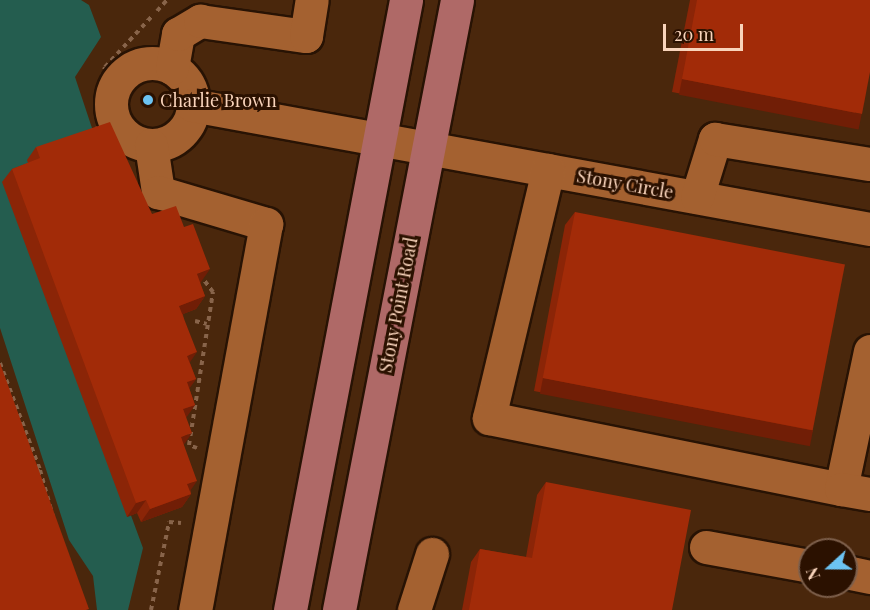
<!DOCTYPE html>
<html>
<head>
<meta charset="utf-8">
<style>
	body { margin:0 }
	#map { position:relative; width:870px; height:610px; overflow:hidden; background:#4a270c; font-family:"Playfair Display",serif }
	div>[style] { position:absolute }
	.water>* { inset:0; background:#245d4f }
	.path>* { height:4px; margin-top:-2px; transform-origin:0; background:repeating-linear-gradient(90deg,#88644a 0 4.5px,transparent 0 9px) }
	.roads { filter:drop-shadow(2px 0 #281304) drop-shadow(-2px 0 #281304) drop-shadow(0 2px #281304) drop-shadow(0 -2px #281304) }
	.minor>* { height:33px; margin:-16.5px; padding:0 16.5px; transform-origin:16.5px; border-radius:16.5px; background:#a46130 }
	.minor>.ring { margin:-16.5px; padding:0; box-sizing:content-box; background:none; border:33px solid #a46130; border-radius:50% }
	.major>* { height:33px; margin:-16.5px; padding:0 16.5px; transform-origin:16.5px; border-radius:16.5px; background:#af6967 }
	.wall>* { inset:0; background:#8b2507 }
	.shaded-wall>* { inset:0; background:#711e06; transform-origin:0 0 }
	.building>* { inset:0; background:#a22b08; transform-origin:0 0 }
	.dots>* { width:16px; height:16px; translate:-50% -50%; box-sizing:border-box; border:3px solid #2b1100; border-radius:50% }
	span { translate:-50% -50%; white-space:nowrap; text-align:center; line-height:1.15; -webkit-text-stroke:6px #2b1100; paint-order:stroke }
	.poi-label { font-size:18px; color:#f9d4bb }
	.left { translate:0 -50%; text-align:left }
	.street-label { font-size:18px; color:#f9d4bb }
	.north { position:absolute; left:798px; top:538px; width:60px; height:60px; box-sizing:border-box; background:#2b1100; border:2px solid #7d5f4b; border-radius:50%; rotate:249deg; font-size:16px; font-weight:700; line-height:24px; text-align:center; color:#f9d4bb }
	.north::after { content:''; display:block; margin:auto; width:21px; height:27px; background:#6cc3f2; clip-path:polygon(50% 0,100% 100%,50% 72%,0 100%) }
	.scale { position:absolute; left:663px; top:24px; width:80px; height:27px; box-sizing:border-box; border:3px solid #f9d4bb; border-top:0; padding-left:8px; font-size:18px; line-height:21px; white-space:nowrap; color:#f9d4bb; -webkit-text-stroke:4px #2b1100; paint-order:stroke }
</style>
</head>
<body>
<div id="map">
	<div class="water">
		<div style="clip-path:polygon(0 0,81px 0,89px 5px,101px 37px,75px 77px,94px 134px,7px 179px,143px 548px,128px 610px,97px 610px,93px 576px,69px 540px,0 328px)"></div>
	</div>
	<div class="path">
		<div style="left:157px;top:11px;width:15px;rotate:-48deg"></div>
		<div style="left:98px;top:130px;width:35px;rotate:-93deg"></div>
		<div style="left:96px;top:95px;width:29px;rotate:-72deg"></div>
		<div style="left:105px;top:67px;width:69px;rotate:-47.3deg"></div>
		<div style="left:195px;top:321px;width:12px;rotate:14deg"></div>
		<div style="left:0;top:363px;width:114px;rotate:69.5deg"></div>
		<div style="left:40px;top:470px;width:5px;rotate:158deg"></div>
		<div style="left:197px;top:448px;width:9px;rotate:-159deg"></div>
		<div style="left:189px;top:445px;width:155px;rotate:-81.1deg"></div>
		<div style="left:213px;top:292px;width:20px;rotate:-127deg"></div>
		<div style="left:40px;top:470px;width:56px;rotate:74.5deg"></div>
		<div style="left:151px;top:610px;width:90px;rotate:-78.4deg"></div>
		<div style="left:169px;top:522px;width:12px;rotate:5deg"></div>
	</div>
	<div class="roads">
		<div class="minor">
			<div class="ring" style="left:111px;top:63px;width:49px;height:49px"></div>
			<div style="left:172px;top:68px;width:35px;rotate:-80deg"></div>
			<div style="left:178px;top:34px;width:26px;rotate:-31deg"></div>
			<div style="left:200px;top:21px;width:107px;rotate:8.1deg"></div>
			<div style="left:306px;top:36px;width:36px;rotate:-81deg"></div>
			<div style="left:192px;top:105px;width:689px;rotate:10.36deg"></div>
			<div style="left:151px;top:145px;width:48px;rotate:81.5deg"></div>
			<div style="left:158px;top:192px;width:113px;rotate:16.5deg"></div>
			<div style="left:266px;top:224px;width:392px;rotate:100.4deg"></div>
			<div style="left:548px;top:170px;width:255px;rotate:103.4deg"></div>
			<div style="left:489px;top:418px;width:359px;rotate:11.4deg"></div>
			<div style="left:697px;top:197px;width:61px;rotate:-72.8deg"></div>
			<div style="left:715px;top:139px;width:157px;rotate:9.2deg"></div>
			<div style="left:870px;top:351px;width:141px;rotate:101.9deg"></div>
			<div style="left:841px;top:489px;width:29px;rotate:10deg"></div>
			<div style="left:706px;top:547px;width:106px;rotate:10.4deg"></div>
			<div style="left:846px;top:572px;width:25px;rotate:12deg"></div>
			<div style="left:414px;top:610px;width:59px;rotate:-72.2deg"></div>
		</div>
		<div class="major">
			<div style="left:290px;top:610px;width:621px;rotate:-79.23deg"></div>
			<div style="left:339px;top:610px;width:621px;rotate:-79.05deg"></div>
		</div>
	</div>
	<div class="wall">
		<div style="clip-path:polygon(690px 0,870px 0,853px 127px,672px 92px)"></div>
		<div style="clip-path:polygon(36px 147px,152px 214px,201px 282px,200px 283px,205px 296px,196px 309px,183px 314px,190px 363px,196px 379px,189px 388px,195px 405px,186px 417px,184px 445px,191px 494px,182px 507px,141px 522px,137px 513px,127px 517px,2px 182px,12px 169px,28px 163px,27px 160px)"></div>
		<div style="clip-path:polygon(575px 212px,813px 431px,804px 444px,534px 391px,565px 225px)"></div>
		<div style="clip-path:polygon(546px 482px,672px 610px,462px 610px,471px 562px,480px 549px,526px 557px,537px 495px)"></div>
	</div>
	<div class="shaded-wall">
		<div style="left:682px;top:79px;width:183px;height:16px;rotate:11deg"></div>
		<div style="clip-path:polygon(210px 269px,201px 282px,187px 287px,197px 274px)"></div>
		<div style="clip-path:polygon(205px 296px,196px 309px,170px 319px,179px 306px)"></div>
		<div style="clip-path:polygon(197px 352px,188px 365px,187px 356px)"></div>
		<div style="left:543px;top:378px;width:275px;height:16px;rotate:11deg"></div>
		<div style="clip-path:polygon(196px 379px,187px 392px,187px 382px)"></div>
		<div style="clip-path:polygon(195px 405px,186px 418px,183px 409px)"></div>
		<div style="clip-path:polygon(192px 433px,183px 446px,181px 437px)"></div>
		<div style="clip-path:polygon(197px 481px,188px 494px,187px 484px)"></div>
		<div style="clip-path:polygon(191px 494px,182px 507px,141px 522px,150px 509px)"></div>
		<div style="clip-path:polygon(146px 500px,137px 513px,127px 517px,136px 503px)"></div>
	</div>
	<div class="building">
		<div style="clip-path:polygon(697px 0,870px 0,870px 72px,862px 114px,682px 79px)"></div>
		<div style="clip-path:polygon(110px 122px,152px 214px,176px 206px,184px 227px,193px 224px,210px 269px,197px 274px,205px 296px,179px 306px,197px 352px,187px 356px,196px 379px,187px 382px,195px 405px,183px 409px,192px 433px,181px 437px,197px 481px,187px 484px,191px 494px,150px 509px,146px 500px,136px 503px,12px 169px,40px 158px,36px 147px)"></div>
		<div style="left:575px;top:212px;width:275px;height:169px;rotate:11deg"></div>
		<div style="clip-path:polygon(0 363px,89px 609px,86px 610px,0 610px)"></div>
		<div style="clip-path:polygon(546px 482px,691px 510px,672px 610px,469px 610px,480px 549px,532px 558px)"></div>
	</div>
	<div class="dots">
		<div style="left:148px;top:100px;background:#6cc3f2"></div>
	</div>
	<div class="poi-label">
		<span class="left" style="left:160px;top:100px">Charlie Brown</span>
	</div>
	<div class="street-label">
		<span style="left:625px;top:184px;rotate:10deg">Stony Circle</span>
		<span style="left:398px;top:305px;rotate:-79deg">Stony Point Road</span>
	</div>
	<div class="north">N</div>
	<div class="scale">20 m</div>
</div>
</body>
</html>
